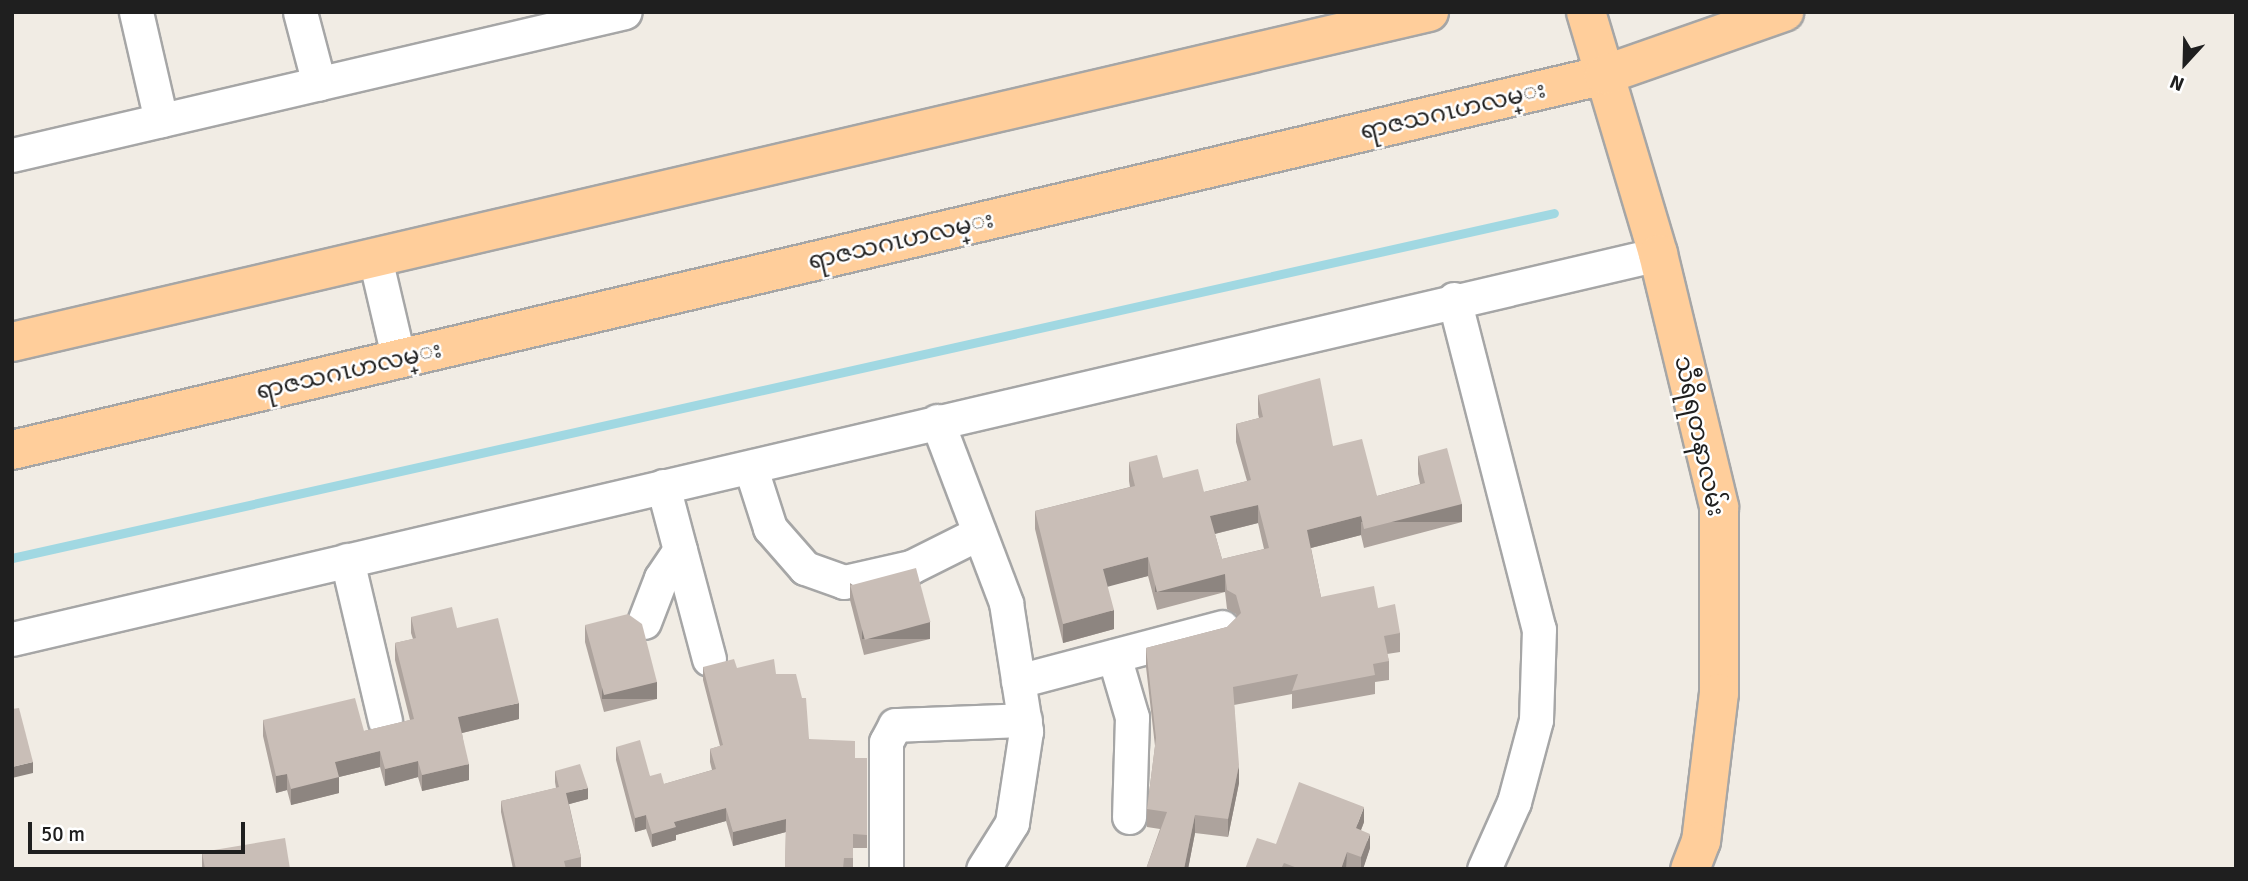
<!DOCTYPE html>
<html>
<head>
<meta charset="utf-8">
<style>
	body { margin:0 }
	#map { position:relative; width:2248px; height:881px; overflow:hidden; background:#f1ece4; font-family:Signika,"Noto Sans Myanmar",sans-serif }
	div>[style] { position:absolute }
	.stream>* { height:9px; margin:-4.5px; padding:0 4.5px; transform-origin:4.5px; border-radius:4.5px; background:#a1d8e2 }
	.roads { filter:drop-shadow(2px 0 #a6a6a6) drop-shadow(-2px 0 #a6a6a6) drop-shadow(0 2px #a6a6a6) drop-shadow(0 -2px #a6a6a6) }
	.minor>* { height:33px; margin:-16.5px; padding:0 16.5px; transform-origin:16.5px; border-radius:16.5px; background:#fff }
	.major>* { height:38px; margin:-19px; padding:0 19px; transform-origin:19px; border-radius:19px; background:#ffce9b }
	.wall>* { inset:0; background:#ada39d }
	.shaded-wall>* { inset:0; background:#8d8580; transform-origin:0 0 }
	.building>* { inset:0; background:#c9beb7; transform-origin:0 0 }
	span { translate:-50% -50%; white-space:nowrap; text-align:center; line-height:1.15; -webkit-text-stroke:5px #fff; paint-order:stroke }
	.street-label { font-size:24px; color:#1f1f1f }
	.frame { position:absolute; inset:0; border:14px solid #1f1f1f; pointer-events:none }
	.north { position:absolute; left:2150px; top:28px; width:70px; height:70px; -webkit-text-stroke:5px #fff; paint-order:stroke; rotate:202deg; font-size:19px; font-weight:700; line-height:28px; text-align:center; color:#1f1f1f }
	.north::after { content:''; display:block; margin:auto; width:24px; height:32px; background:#1f1f1f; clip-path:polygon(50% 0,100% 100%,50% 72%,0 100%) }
	.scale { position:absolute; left:28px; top:822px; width:217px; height:32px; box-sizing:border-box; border:4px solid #1f1f1f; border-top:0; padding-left:9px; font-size:21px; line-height:24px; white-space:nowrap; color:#1f1f1f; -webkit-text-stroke:5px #fff; paint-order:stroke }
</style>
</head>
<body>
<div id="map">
	<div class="stream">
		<div style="left:12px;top:558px;width:1580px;rotate:-12.61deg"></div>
	</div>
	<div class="roads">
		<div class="minor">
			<div style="left:136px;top:12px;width:111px;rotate:77deg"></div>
			<div style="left:300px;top:12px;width:74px;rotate:75.2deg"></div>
			<div style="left:12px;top:155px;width:629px;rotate:-13.13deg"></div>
			<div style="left:375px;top:258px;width:105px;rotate:76.8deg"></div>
			<div style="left:1454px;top:299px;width:341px;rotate:75.6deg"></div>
			<div style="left:1539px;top:629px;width:91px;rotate:91.9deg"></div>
			<div style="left:1536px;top:720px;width:85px;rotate:105deg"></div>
			<div style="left:1514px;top:802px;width:73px;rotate:114.1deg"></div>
			<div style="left:937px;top:421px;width:195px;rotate:69.2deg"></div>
			<div style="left:1006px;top:603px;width:130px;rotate:81.1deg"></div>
			<div style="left:1026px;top:731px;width:93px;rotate:98.7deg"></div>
			<div style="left:1012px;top:823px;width:54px;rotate:122.2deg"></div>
			<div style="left:753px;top:475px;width:56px;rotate:72.2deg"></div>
			<div style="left:770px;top:528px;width:53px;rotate:48.8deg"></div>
			<div style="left:805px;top:568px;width:41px;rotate:19.7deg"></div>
			<div style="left:844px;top:582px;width:69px;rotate:-12.6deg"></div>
			<div style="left:911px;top:567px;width:76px;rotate:-26.6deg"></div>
			<div style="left:663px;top:486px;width:179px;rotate:75.1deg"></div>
			<div style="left:347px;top:560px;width:165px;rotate:76.7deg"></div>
			<div style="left:644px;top:622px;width:47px;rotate:-68.9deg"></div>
			<div style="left:661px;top:578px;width:34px;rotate:-56deg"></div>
			<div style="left:12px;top:639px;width:1690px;rotate:-13.16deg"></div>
			<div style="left:1114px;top:656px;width:64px;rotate:73.6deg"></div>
			<div style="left:1132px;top:717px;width:100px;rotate:91.7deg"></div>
			<div style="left:1018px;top:681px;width:211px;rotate:-14.8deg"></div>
			<div style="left:886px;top:869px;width:127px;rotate:-90deg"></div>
			<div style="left:886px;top:742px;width:19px;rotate:-62deg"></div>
			<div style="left:895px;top:725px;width:130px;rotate:-2.2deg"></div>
		</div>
		<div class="major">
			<div style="left:1586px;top:12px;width:252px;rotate:73.4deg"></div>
			<div style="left:1658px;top:254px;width:260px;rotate:76.4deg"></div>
			<div style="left:1719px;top:507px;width:186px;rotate:90deg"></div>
			<div style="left:1719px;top:693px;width:149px;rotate:96.9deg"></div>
			<div style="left:1701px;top:841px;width:30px;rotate:111deg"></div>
			<div style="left:12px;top:342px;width:1455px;rotate:-13.11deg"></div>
			<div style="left:12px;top:450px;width:1636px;rotate:-13.25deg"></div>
			<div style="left:1604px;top:75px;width:191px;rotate:-19.3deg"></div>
		</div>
	</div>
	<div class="wall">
		<div style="clip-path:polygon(evenodd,1258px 395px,1333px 446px,1377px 496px,1420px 484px,1418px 474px,1418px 456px,1462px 522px,1364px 548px,1361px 535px,1311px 548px,1321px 597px,1378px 608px,1400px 633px,1400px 652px,1387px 654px,1389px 661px,1389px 680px,1375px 682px,1375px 694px,1292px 709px,1292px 694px,1234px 705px,1239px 783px,1228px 837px,1195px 833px,1188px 869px,1146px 869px,1160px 829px,1147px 827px,1147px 809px,1155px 746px,1146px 667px,1146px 648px,1227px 627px,1237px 617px,1236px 614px,1227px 609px,1225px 592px,1157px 610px,1148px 576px,1107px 586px,1114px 629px,1063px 643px,1035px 529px,1035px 511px,1130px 487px,1129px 481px,1129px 462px,1163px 478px,1204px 492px,1247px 481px,1236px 442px,1236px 424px,1259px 418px,1258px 414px,1258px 395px,1258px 523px,1264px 549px,1222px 559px,1215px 534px,1258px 523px)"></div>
		<div style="clip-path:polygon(850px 583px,930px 639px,864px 655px,850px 600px)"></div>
		<div style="clip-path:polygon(411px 617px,457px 628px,519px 719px,462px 733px,469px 780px,422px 791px,418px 777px,385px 786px,380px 767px,339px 777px,339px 793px,291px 805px,287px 790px,276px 793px,263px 736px,263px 720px,364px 731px,410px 720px,395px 660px,395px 643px,413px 639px,411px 633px)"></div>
		<div style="clip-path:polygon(585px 625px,657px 699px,604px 712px,585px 642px)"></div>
		<div style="clip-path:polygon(703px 667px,737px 668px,776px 674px,809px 739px,855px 758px,867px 758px,867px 848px,853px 848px,853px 869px,785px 869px,786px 832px,733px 846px,726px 821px,676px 835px,676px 840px,652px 847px,646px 829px,635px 832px,616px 760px,616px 747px,650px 776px,664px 784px,712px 770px,710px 762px,710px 749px,720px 746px,703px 680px)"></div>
		<div style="clip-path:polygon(555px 771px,588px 799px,569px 804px,581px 857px,581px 869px,513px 869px,501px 812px,501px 801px,556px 788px,555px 782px)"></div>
		<div style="clip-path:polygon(1364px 822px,1361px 830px,1370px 848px,1363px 869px,1353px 869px,1347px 867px,1346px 869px,1245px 869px,1276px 844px)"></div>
		<div style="clip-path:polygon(202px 852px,290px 869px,202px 869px)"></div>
	</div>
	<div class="shaded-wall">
		<div style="left:1462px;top:504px;width:18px;height:101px;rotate:90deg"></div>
		<div style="clip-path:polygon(1258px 505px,1258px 523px,1210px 535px,1210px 516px)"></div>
		<div style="clip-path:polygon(1361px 516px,1361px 535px,1307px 549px,1307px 530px)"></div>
		<div style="clip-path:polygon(1148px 557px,1148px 576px,1103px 588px,1103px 569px)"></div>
		<div style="left:1225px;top:574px;width:18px;height:70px;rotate:90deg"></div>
		<div style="clip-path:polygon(1114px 610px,1114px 629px,1063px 643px,1063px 624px)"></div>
		<div style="left:930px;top:622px;width:17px;height:68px;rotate:90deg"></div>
		<div style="left:657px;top:682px;width:17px;height:55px;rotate:90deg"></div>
		<div style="clip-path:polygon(519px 703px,519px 719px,458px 734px,458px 717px)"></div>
		<div style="clip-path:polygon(380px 751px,380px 767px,339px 777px,339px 793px,291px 805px,291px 789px,335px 762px)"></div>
		<div style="clip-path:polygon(418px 761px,418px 777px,385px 786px,385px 769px)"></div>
		<div style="clip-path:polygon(33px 762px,33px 773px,12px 778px,12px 767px)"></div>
		<div style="clip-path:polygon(469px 764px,469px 780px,422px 791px,422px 775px)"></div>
		<div style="clip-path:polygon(1239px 765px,1239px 783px,1228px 837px,1228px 819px)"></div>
		<div style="clip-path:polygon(287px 774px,287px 790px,276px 793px,276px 776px)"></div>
		<div style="clip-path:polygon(588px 788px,588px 799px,566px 805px,566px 793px)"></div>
		<div style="clip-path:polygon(1364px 807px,1364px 822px,1356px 843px,1356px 828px)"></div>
		<div style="clip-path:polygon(726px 808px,726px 821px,676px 835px,676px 840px,652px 847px,652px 834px,674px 822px)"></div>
		<div style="clip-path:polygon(646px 815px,646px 829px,635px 832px,635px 818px)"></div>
		<div style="clip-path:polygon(1195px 815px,1195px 833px,1188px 869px,1184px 869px)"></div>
		<div style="clip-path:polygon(786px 819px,786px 832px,733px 846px,733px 832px)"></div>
		<div style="clip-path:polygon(1370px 834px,1370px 848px,1363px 869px,1361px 869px,1361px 857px)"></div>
		<div style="clip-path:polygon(1347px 852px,1346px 869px,1341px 869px)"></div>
	</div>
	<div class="building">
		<div style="clip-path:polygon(evenodd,1320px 378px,1333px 446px,1362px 439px,1377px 496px,1425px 483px,1418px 456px,1447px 448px,1462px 504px,1364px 529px,1361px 516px,1307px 530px,1321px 597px,1374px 586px,1378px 608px,1395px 604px,1400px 633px,1384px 636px,1389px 661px,1373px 664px,1375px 675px,1292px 691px,1298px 674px,1233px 687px,1239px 765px,1228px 819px,1195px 815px,1184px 869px,1146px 869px,1167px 812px,1147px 809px,1156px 738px,1146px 648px,1227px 627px,1241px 613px,1236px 595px,1227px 590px,1225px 574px,1157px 592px,1148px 557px,1103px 569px,1114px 610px,1063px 624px,1035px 511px,1135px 486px,1129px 462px,1157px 455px,1163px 478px,1198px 469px,1204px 492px,1251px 480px,1236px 424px,1263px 417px,1258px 395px,1320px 378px,1258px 505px,1269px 548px,1222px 559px,1210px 516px,1258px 505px)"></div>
		<div style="left:916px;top:568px;width:56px;height:68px;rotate:75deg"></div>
		<div style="clip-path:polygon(452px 607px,457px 628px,498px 618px,519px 703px,458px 717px,469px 764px,422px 775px,418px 761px,385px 769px,380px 751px,335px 762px,339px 777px,291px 789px,287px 774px,276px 776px,263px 720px,355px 698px,364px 731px,414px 719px,395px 643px,416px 638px,411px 617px)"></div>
		<div style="clip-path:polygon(628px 614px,642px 624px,657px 682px,604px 695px,585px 625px)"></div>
		<div style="clip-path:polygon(734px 659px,737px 668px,774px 659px,776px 674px,796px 674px,802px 698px,806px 698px,809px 739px,855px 741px,855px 758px,867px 758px,867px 835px,853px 834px,853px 858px,844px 858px,843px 869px,785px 869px,786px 819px,733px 832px,726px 808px,674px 822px,676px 827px,652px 834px,646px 815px,635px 818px,616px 747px,640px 740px,650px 776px,661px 773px,664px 784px,716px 769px,710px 749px,723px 745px,703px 667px)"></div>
		<div style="clip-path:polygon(19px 708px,33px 762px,12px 767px,12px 709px)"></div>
		<div style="clip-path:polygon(580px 764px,588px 788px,566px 793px,581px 857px,564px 861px,566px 869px,516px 869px,501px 801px,559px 787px,555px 771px)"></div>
		<div style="clip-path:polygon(1299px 782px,1364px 807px,1356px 828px,1370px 834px,1361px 857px,1347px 852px,1341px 869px,1300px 869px,1284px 863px,1281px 869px,1245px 869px,1257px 838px,1276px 844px)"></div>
		<div style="clip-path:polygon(285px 838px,290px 869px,205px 869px,202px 852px)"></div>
	</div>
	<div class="street-label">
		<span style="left:1453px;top:111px;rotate:-13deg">ရာဇသဂၤဟလမ္း</span>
		<span style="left:901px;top:241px;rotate:-13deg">ရာဇသဂၤဟလမ္း</span>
		<span style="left:349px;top:371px;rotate:-13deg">ရာဇသဂၤဟလမ္း</span>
		<span style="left:1699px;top:436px;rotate:78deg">သီရိရတနာလမ်း</span>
	</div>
	<div class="frame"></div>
	<div class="north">N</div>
	<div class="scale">50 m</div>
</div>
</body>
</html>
